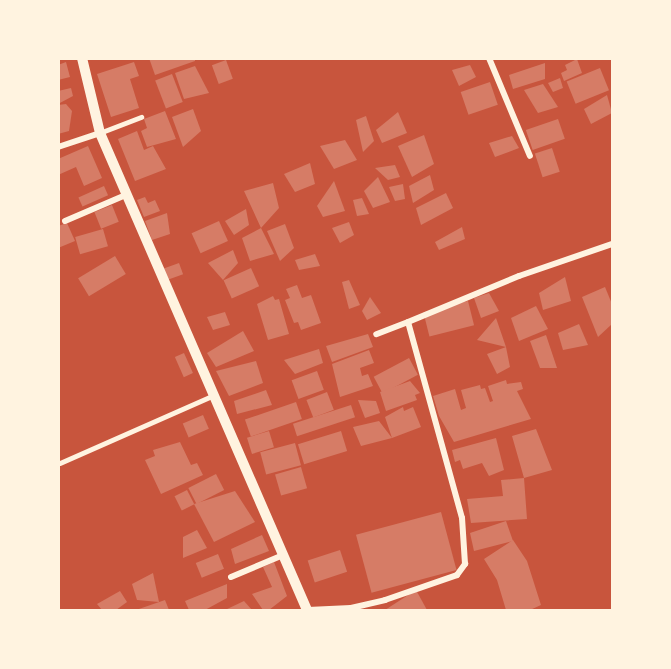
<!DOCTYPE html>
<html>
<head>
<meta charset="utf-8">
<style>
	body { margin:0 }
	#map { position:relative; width:671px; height:669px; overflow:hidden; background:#c8553d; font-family:"PT Sans",sans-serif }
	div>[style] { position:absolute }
	.building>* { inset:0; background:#d67c66; transform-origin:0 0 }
	.service>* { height:4.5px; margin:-2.25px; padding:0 2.25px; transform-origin:2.25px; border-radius:2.25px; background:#fff3e0 }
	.minor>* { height:6px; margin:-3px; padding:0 3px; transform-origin:3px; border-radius:3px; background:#fff3e0 }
	.tertiary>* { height:10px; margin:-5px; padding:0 5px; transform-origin:5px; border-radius:5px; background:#fff3e0 }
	span { translate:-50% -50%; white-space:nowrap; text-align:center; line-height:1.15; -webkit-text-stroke:6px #fff3e0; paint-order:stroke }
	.frame { position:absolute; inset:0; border:60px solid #fff3e0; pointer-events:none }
</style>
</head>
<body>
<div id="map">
	<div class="building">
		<div style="clip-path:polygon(149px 58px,195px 58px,195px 61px,155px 75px)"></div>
		<div style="clip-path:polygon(577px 59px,582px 73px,564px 81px,561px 73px,567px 70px,565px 65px)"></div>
		<div style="left:226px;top:60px;width:20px;height:15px;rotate:70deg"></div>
		<div style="clip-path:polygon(66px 62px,70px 77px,58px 80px,58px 65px)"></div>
		<div style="clip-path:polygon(134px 62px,139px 76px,130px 79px,139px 108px,111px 117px,97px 74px)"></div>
		<div style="clip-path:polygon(545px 63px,545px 79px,513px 89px,509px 75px)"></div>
		<div style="clip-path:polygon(470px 65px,476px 77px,459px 86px,452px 70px)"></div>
		<div style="clip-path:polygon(195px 66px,209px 93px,184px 99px,175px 73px)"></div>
		<div style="left:600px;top:68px;width:24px;height:36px;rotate:68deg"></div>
		<div style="left:172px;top:74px;width:30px;height:18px;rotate:69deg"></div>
		<div style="clip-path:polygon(560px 78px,563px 88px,553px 92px,548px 83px)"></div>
		<div style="left:490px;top:82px;width:24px;height:31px;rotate:71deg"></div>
		<div style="clip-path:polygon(543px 84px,558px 107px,538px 113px,524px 90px)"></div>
		<div style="clip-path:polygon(71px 88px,73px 96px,58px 104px,58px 91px)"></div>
		<div style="clip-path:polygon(607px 95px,612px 113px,591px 124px,584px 109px)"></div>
		<div style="clip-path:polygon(66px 104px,72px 111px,69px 131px,58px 134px,58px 105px)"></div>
		<div style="clip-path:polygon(193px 109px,201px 131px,183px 147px,172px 117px)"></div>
		<div style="clip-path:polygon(165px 111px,176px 139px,147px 147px,141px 131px,147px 128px,144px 119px)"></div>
		<div style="clip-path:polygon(398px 112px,407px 133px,382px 143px,376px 130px)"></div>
		<div style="clip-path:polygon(366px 116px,374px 141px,363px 152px,356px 120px)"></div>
		<div style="left:558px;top:119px;width:21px;height:34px;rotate:71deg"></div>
		<div style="clip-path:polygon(137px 131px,144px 150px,153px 146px,166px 169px,135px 181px,118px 139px)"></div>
		<div style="clip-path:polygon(424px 135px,434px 164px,412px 177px,398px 146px)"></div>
		<div style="clip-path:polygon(512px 136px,519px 148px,495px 157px,489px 143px)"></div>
		<div style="clip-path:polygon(345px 140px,357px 160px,334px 169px,320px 146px)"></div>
		<div style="clip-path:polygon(88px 146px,102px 178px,84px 186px,76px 167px,58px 175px,58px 159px)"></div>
		<div style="left:552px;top:148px;width:25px;height:18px;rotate:72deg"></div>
		<div style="clip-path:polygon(310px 163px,315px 184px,295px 192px,284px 174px)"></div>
		<div style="clip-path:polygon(395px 165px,400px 177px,388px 180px,375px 168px)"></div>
		<div style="clip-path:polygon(430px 175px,434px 190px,413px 203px,409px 186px)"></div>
		<div style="clip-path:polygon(378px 177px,390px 202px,373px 208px,364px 191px)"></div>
		<div style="clip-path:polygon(334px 181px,345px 211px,323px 217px,317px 206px)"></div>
		<div style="clip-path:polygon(273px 183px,279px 208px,261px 228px,274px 254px,250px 261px,242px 238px,261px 228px,244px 191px)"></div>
		<div style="clip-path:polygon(403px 184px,405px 199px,395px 201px,389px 187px)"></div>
		<div style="left:104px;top:186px;width:10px;height:28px;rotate:66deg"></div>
		<div style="clip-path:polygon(446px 193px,453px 208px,421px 225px,416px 208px)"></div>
		<div style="clip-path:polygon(145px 197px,148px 203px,155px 200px,160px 211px,144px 217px,137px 200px)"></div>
		<div style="clip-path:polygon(362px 198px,369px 214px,357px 216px,353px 200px)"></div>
		<div style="left:112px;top:205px;width:18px;height:19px;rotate:68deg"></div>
		<div style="clip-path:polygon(246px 209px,249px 225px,234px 235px,225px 221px)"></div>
		<div style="clip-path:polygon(167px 213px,170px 234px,152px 240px,145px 221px)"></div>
		<div style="left:219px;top:221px;width:22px;height:30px;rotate:66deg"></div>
		<div style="clip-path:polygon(349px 222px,354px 235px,340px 243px,332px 228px)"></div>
		<div style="clip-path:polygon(67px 223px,75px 241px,58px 248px,58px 226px)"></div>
		<div style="clip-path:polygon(285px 224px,294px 248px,280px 261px,267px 231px)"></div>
		<div style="clip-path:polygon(462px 227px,465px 239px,439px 250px,435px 242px)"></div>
		<div style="left:103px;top:229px;width:18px;height:29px;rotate:74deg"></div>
		<div style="clip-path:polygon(233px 250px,238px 263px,223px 280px,208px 263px)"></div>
		<div style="clip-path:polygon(315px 254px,320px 266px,299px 270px,295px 260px)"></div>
		<div style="left:115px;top:256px;width:21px;height:43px;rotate:59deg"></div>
		<div style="left:179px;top:263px;width:12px;height:17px;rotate:70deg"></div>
		<div style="left:251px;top:268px;width:20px;height:30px;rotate:66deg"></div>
		<div style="clip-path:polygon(565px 277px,571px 301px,543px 310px,539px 293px)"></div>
		<div style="clip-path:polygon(349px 280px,360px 305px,349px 309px,342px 282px)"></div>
		<div style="clip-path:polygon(297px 285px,302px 298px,311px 295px,321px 323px,301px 330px,298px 322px,294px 323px,285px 300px,290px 298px,286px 289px)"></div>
		<div style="clip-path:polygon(605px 287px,612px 304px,612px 324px,598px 337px,582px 297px)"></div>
		<div style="clip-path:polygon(489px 293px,499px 311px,481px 318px,474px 298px)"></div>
		<div style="clip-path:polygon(273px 296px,275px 300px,279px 299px,289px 334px,268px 340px,257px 304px)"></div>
		<div style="clip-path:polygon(370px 297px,381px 313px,367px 320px,362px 311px)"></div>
		<div style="left:468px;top:301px;width:25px;height:46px;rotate:76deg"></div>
		<div style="clip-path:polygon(536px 306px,548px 329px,519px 341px,511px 318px)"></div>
		<div style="clip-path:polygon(225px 312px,230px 325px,213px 330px,207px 317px)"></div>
		<div style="clip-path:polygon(496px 318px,506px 347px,510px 367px,497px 374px,487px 354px,506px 347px,477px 340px)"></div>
		<div style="clip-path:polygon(579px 324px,588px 345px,563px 350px,558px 333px)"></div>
		<div style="clip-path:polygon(243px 331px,254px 351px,216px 367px,207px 353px)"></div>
		<div style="clip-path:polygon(368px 334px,373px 347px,332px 362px,326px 346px)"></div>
		<div style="clip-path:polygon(546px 335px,557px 368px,540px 368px,530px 341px)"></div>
		<div style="clip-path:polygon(319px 349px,323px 363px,295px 374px,284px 360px)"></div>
		<div style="clip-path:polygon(369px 350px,374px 363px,360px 368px,362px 376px,368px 374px,373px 386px,340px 397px,332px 364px)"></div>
		<div style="left:184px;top:353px;width:22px;height:10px;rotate:66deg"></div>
		<div style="left:409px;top:358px;width:19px;height:40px;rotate:62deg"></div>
		<div style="clip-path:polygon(256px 361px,263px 383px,229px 396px,216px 371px)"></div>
		<div style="left:317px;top:371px;width:20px;height:27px;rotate:70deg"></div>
		<div style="clip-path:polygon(506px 380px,507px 384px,521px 382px,523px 389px,517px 391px,531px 419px,454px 442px,439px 416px,433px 396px,455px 389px,461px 410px,466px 408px,461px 390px,480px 385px,481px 389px,485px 388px,490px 402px,493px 401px,488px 386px)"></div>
		<div style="clip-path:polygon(410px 381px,420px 393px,415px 395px,417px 400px,386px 411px,380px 392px)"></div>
		<div style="clip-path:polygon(266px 390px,272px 405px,237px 414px,234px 401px)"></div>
		<div style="left:327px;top:392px;width:19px;height:22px;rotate:69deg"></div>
		<div style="clip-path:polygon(358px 400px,376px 401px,380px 413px,365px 418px)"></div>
		<div style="left:296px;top:402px;width:18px;height:54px;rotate:71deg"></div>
		<div style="left:351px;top:405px;width:13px;height:61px;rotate:72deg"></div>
		<div style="clip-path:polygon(403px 407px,404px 411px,413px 407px,421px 427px,392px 438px,361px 446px,353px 427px,379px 421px,392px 438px,385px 417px)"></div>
		<div style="left:203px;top:415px;width:15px;height:22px;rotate:67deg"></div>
		<div style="clip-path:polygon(536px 429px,552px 470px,524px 478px,527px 519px,471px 523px,467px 499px,503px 496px,501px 480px,524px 478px,512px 436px)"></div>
		<div style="left:269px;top:431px;width:17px;height:23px;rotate:73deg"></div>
		<div style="left:341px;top:431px;width:21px;height:45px;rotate:73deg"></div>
		<div style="clip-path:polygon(496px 438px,504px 470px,489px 476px,482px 463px,463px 469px,460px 460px,455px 462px,452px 450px)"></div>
		<div style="clip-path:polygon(180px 442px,191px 465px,197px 463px,203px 475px,161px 494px,145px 460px,155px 456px,153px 450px)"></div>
		<div style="left:295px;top:443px;width:23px;height:36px;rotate:75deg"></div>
		<div style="left:301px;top:467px;width:22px;height:27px;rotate:74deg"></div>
		<div style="left:216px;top:474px;width:18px;height:31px;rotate:63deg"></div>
		<div style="left:187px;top:490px;width:16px;height:14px;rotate:63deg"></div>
		<div style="clip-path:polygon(235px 491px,255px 522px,214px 542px,194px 504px)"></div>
		<div style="left:441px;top:512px;width:60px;height:88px;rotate:75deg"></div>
		<div style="clip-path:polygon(506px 521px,513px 541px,474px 551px,470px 533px)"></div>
		<div style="clip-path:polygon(197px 530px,207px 548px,183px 558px,183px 537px)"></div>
		<div style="clip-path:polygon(262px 535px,269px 551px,235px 564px,231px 549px)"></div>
		<div style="clip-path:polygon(513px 540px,527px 561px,541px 605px,530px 610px,506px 610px,497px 580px,484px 559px)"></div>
		<div style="left:340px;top:550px;width:23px;height:34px;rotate:72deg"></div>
		<div style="left:218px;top:554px;width:16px;height:24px;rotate:68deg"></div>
		<div style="clip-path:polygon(274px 562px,287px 596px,269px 610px,263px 610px,252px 594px,272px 587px,263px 567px)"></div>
		<div style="clip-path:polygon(153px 573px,159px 602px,137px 600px,132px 584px)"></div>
		<div style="clip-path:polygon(227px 584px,227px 598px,205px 610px,189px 610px,185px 601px)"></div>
		<div style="clip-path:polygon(416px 590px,427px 610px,385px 610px)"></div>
		<div style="clip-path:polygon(120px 591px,127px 602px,116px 610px,102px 610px,97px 604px)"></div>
		<div style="clip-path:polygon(165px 600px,169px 610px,136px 610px)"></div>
		<div style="clip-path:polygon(244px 601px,252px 610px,225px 610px)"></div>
	</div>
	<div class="service">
		<div style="left:102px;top:132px;width:42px;rotate:-21deg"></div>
		<div style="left:60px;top:463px;width:168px;rotate:-23.8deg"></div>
	</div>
	<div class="minor">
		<div style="left:489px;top:58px;width:106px;rotate:67.3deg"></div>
		<div style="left:58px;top:147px;width:44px;rotate:-18.4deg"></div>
		<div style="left:65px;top:221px;width:66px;rotate:-23.1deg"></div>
		<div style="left:408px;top:322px;width:120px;rotate:-22.5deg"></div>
		<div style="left:519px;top:276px;width:98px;rotate:-19deg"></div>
		<div style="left:231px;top:577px;width:56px;rotate:-22.9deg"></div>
		<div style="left:308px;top:610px;width:43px;rotate:-2.7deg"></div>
		<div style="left:351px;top:608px;width:35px;rotate:-13deg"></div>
		<div style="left:385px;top:600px;width:76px;rotate:-19.1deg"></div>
		<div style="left:457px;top:575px;width:14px;rotate:-54deg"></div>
		<div style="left:465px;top:564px;width:46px;rotate:-93.7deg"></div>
		<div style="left:462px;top:518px;width:203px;rotate:-105.4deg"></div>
		<div style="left:408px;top:322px;width:34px;rotate:159deg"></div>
	</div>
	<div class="tertiary">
		<div style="left:82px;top:58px;width:77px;rotate:76.5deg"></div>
		<div style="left:100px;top:133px;width:520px;rotate:66.54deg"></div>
	</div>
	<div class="frame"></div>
</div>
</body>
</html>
